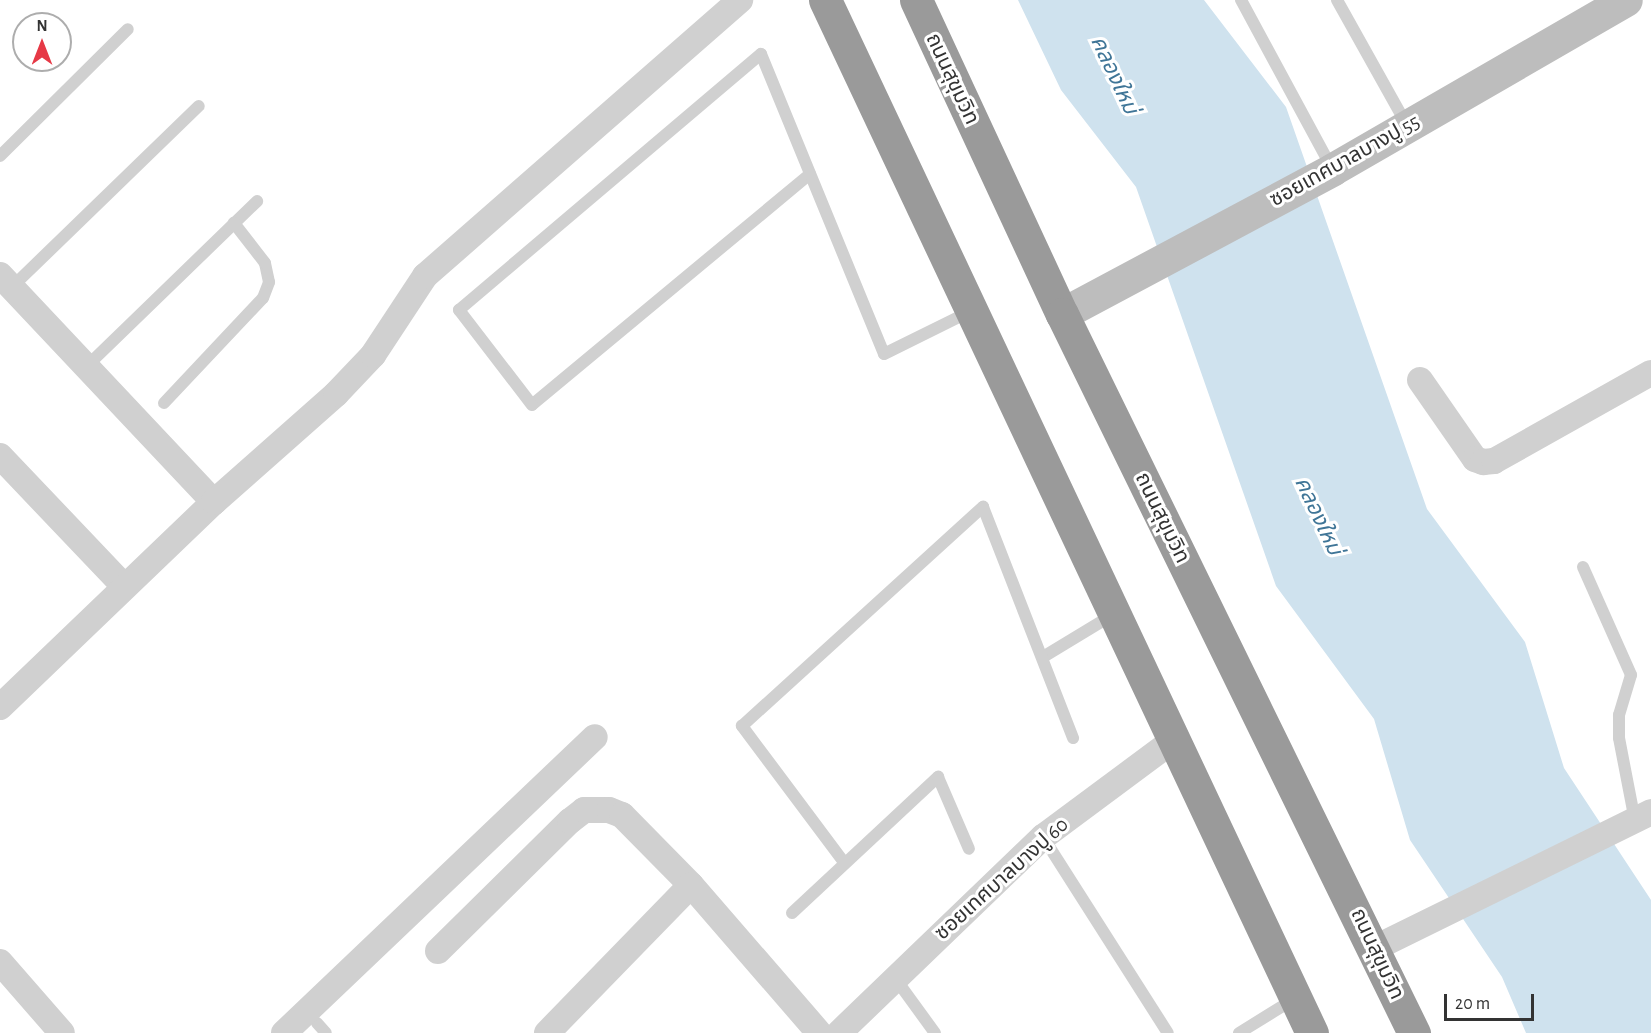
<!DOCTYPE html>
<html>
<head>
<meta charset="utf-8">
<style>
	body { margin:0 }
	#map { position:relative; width:1651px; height:1033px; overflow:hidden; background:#fff; font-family:"Alegreya Sans","Noto Sans Thai",sans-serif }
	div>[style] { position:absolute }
	.water>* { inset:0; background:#cfe2ee }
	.lane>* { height:12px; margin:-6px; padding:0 6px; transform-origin:6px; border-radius:6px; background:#d0d0d0 }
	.street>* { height:26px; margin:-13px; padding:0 13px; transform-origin:13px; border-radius:13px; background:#d0d0d0 }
	.secondary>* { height:33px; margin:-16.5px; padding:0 16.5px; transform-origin:16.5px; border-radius:16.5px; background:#bdbdbd }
	.highway>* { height:33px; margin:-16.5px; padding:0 16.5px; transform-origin:16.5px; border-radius:16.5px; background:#9a9a9a }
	span { translate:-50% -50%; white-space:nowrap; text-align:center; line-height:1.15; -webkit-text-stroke:6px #fff; paint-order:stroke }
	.street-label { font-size:21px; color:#333 }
	.water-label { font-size:22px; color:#3f7597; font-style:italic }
	.north { position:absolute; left:12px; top:12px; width:60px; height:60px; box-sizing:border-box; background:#fff; border:2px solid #adadad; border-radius:50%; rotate:0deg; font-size:16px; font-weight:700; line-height:24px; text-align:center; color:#333 }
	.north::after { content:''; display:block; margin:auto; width:21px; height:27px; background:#e63946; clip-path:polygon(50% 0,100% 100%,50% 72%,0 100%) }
	.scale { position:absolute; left:1444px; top:994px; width:90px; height:27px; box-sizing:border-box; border:3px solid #333; border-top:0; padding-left:8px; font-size:18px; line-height:21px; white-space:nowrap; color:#333; -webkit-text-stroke:4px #fff; paint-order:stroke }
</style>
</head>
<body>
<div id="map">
	<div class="water">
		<div style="clip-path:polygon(1018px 0,1204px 0,1286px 107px,1427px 509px,1525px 642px,1564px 768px,1651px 900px,1651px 1033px,1526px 1033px,1502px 977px,1410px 840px,1374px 719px,1276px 586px,1136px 187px,1061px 90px)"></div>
	</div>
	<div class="lane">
		<div style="left:1241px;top:0;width:191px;rotate:61.6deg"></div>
		<div style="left:1337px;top:0;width:143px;rotate:60.8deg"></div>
		<div style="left:0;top:156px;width:180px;rotate:-44.8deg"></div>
		<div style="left:810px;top:174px;width:361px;rotate:140.3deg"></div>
		<div style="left:532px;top:405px;width:120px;rotate:-127.5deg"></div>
		<div style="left:459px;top:310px;width:396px;rotate:-40.3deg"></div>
		<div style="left:761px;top:54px;width:324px;rotate:67.7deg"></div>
		<div style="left:884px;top:354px;width:95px;rotate:-26.3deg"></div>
		<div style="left:12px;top:287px;width:260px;rotate:-44.1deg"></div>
		<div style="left:87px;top:366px;width:237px;rotate:-44.1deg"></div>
		<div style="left:164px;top:403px;width:144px;rotate:-46.7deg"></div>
		<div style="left:263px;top:298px;width:17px;rotate:-69deg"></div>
		<div style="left:269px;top:282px;width:19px;rotate:-102deg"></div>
		<div style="left:265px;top:263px;width:51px;rotate:-127.8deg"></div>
		<div style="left:1583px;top:567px;width:118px;rotate:66deg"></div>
		<div style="left:1631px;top:675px;width:42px;rotate:106.7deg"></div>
		<div style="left:1619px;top:715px;width:23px;rotate:90deg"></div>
		<div style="left:1619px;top:738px;width:85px;rotate:79.1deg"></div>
		<div style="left:1043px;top:657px;width:83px;rotate:-31.2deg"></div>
		<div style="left:1043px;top:837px;width:232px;rotate:57.5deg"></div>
		<div style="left:843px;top:861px;width:169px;rotate:-126.8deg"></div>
		<div style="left:742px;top:726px;width:326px;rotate:-42.3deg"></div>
		<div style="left:983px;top:507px;width:248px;rotate:68.7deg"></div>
		<div style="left:792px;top:913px;width:200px;rotate:-43deg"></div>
		<div style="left:938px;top:777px;width:78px;rotate:66.7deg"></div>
		<div style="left:895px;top:978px;width:68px;rotate:54deg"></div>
		<div style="left:317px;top:1023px;width:13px;rotate:48deg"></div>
		<div style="left:1239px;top:1033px;width:65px;rotate:-31.7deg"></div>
	</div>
	<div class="street">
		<div style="left:0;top:275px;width:312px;rotate:46.7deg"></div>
		<div style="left:1420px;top:380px;width:96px;rotate:55.2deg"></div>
		<div style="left:1475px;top:459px;width:9px;rotate:21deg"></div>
		<div style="left:1483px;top:462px;width:11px;rotate:-5deg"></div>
		<div style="left:1494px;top:461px;width:180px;rotate:-29.3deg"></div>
		<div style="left:0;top:456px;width:180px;rotate:46.4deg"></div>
		<div style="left:0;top:707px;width:296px;rotate:-43.8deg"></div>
		<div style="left:214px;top:502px;width:163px;rotate:-41.5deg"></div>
		<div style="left:336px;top:394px;width:54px;rotate:-46.5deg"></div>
		<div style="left:373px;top:355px;width:95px;rotate:-56.6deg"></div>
		<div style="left:425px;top:276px;width:419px;rotate:-41.2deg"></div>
		<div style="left:1375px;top:948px;width:308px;rotate:-26.2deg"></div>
		<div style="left:438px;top:951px;width:185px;rotate:-44.6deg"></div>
		<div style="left:570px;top:821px;width:18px;rotate:-38deg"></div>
		<div style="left:584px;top:810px;width:25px"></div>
		<div style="left:609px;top:810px;width:14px;rotate:21deg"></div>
		<div style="left:622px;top:815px;width:98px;rotate:45.4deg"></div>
		<div style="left:691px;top:885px;width:196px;rotate:49.1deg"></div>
		<div style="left:0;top:962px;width:94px;rotate:48.9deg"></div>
		<div style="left:284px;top:1033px;width:429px;rotate:-43.6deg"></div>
		<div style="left:547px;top:1033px;width:206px;rotate:-45.8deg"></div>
		<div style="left:839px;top:1033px;width:283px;rotate:-43.9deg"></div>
		<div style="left:1043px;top:837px;width:164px;rotate:-36.6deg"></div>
	</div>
	<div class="secondary">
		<div style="left:1062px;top:314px;width:307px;rotate:-28.1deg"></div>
		<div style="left:1333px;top:169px;width:338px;rotate:-30deg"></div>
	</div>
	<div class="highway">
		<div style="left:825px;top:0;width:1142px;rotate:64.76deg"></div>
		<div style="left:916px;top:0;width:346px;rotate:65.1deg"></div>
		<div style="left:1062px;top:314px;width:801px;rotate:63.92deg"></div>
	</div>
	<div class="street-label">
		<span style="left:952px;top:79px;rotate:65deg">ถนนสุขุมวิท</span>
		<span style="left:1345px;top:161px;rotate:-29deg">ซอยเทศบาลบางปู 55</span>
		<span style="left:1162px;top:518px;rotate:64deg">ถนนสุขุมวิท</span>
		<span style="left:1002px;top:879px;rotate:-42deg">ซอยเทศบาลบางปู 60</span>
		<span style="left:1377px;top:954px;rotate:65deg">ถนนสุขุมวิท</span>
	</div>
	<div class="water-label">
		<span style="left:1114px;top:75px;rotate:65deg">คลองใหม่</span>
		<span style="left:1318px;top:516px;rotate:65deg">คลองใหม่</span>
	</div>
	<div class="north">N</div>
	<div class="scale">20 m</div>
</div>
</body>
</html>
